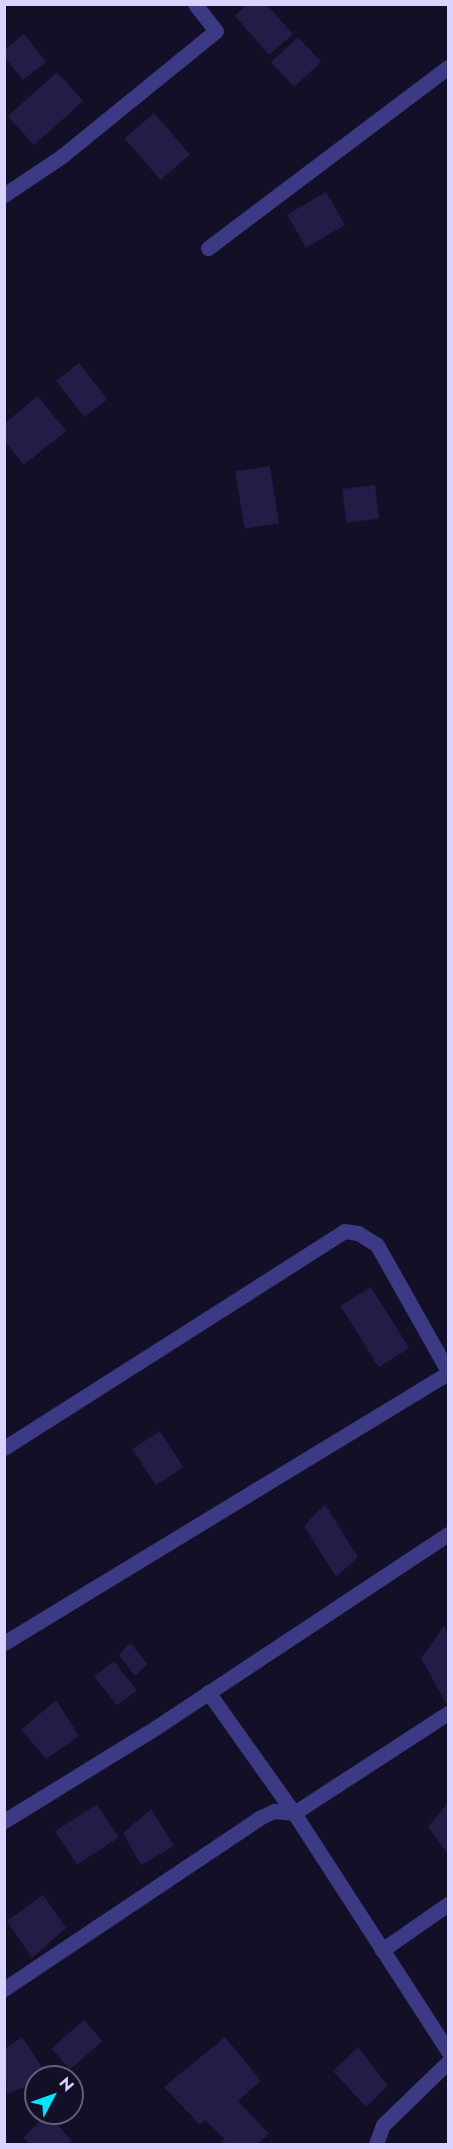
<!DOCTYPE html>
<html>
<head>
<meta charset="utf-8">
<style>
	body { margin:0 }
	#map { position:relative; width:453px; height:2149px; overflow:hidden; background:#130f26; font-family:Jost,sans-serif }
	div>[style] { position:absolute }
	.building>* { inset:0; background:#241b47; transform-origin:0 0 }
	.minor>* { height:15px; margin:-7.5px; padding:0 7.5px; transform-origin:7.5px; border-radius:7.5px; background:#3d3a85 }
	span { translate:-50% -50%; white-space:nowrap; text-align:center; line-height:1.15; -webkit-text-stroke:5px #130f26; paint-order:stroke }
	.frame { position:absolute; inset:0; border:6px solid #d9d4ff; pointer-events:none }
	.north { position:absolute; left:24px; top:2065px; width:60px; height:60px; box-sizing:border-box; background:#130f26; border:2px solid #625e7d; border-radius:50%; rotate:49deg; font-size:16px; font-weight:700; line-height:24px; text-align:center; color:#d9d4ff }
	.north::after { content:''; display:block; margin:auto; width:21px; height:27px; background:#00e5ff; clip-path:polygon(50% 0,100% 100%,50% 72%,0 100%) }
</style>
</head>
<body>
<div id="map">
	<div class="building">
		<div style="clip-path:polygon(247px 4px,266px 4px,293px 34px,269px 55px,235px 16px)"></div>
		<div style="clip-path:polygon(24px 34px,46px 62px,23px 80px,4px 56px,4px 50px)"></div>
		<div style="left:298px;top:37px;width:34px;height:37px;rotate:47deg"></div>
		<div style="left:57px;top:72px;width:39px;height:66px;rotate:48deg"></div>
		<div style="left:154px;top:113px;width:55px;height:39px;rotate:49deg"></div>
		<div style="left:326px;top:192px;width:38px;height:45px;rotate:60deg"></div>
		<div style="left:79px;top:363px;width:46px;height:29px;rotate:52deg"></div>
		<div style="clip-path:polygon(38px 396px,66px 431px,24px 465px,4px 440px,4px 424px)"></div>
		<div style="left:270px;top:466px;width:58px;height:35px;rotate:81deg"></div>
		<div style="left:375px;top:485px;width:34px;height:33px;rotate:83deg"></div>
		<div style="left:371px;top:1287px;width:72px;height:36px;rotate:58deg"></div>
		<div style="left:160px;top:1431px;width:43px;height:33px;rotate:57deg"></div>
		<div style="clip-path:polygon(325px 1504px,358px 1557px,336px 1577px,304px 1526px)"></div>
		<div style="clip-path:polygon(444px 1626px,448px 1634px,448px 1707px,421px 1658px)"></div>
		<div style="clip-path:polygon(130px 1643px,148px 1664px,135px 1676px,119px 1655px)"></div>
		<div style="left:114px;top:1661px;width:37px;height:25px;rotate:52deg"></div>
		<div style="clip-path:polygon(56px 1700px,79px 1736px,46px 1759px,21px 1730px)"></div>
		<div style="clip-path:polygon(448px 1803px,448px 1854px,428px 1827px)"></div>
		<div style="left:97px;top:1804px;width:40px;height:50px;rotate:57deg"></div>
		<div style="clip-path:polygon(151px 1809px,174px 1846px,141px 1865px,123px 1833px)"></div>
		<div style="clip-path:polygon(43px 1895px,66px 1928px,32px 1958px,7px 1921px)"></div>
		<div style="left:84px;top:2020px;width:28px;height:43px;rotate:49deg"></div>
		<div style="clip-path:polygon(22px 2037px,48px 2077px,36px 2077px,36px 2082px,7px 2094px,4px 2050px)"></div>
		<div style="clip-path:polygon(225px 2037px,261px 2081px,238px 2101px,269px 2134px,256px 2144px,219px 2144px,225px 2139px,205px 2120px,200px 2125px,164px 2087px)"></div>
		<div style="clip-path:polygon(358px 2047px,388px 2086px,366px 2107px,333px 2071px)"></div>
		<div style="clip-path:polygon(47px 2113px,72px 2141px,68px 2144px,29px 2144px,24px 2138px)"></div>
	</div>
	<div class="minor">
		<div style="left:4px;top:195px;width:70px;rotate:-33.9deg"></div>
		<div style="left:62px;top:156px;width:198px;rotate:-39.1deg"></div>
		<div style="left:216px;top:31px;width:34px;rotate:-128deg"></div>
		<div style="left:208px;top:248px;width:301px;rotate:-37deg"></div>
		<div style="left:4px;top:1448px;width:403px;rotate:-32.5deg"></div>
		<div style="left:344px;top:1231px;width:14px;rotate:8deg"></div>
		<div style="left:358px;top:1233px;width:22px;rotate:32deg"></div>
		<div style="left:377px;top:1245px;width:145px;rotate:60.6deg"></div>
		<div style="left:4px;top:1643px;width:520px;rotate:-31.3deg"></div>
		<div style="left:208px;top:1692px;width:148px;rotate:54.6deg"></div>
		<div style="left:294px;top:1813px;width:283px;rotate:57.1deg"></div>
		<div style="left:4px;top:1821px;width:177px;rotate:-31.6deg"></div>
		<div style="left:155px;top:1728px;width:351px;rotate:-33.5deg"></div>
		<div style="left:382px;top:1950px;width:80px;rotate:-34.9deg"></div>
		<div style="left:4px;top:1989px;width:307px;rotate:-33.8deg"></div>
		<div style="left:259px;top:1818px;width:17px;rotate:-25deg"></div>
		<div style="left:274px;top:1811px;width:20px;rotate:6deg"></div>
		<div style="left:294px;top:1813px;width:184px;rotate:-33deg"></div>
		<div style="left:376px;top:2144px;width:20px;rotate:-70deg"></div>
		<div style="left:383px;top:2125px;width:91px;rotate:-44.1deg"></div>
	</div>
	<div class="frame"></div>
	<div class="north">N</div>
</div>
</body>
</html>
